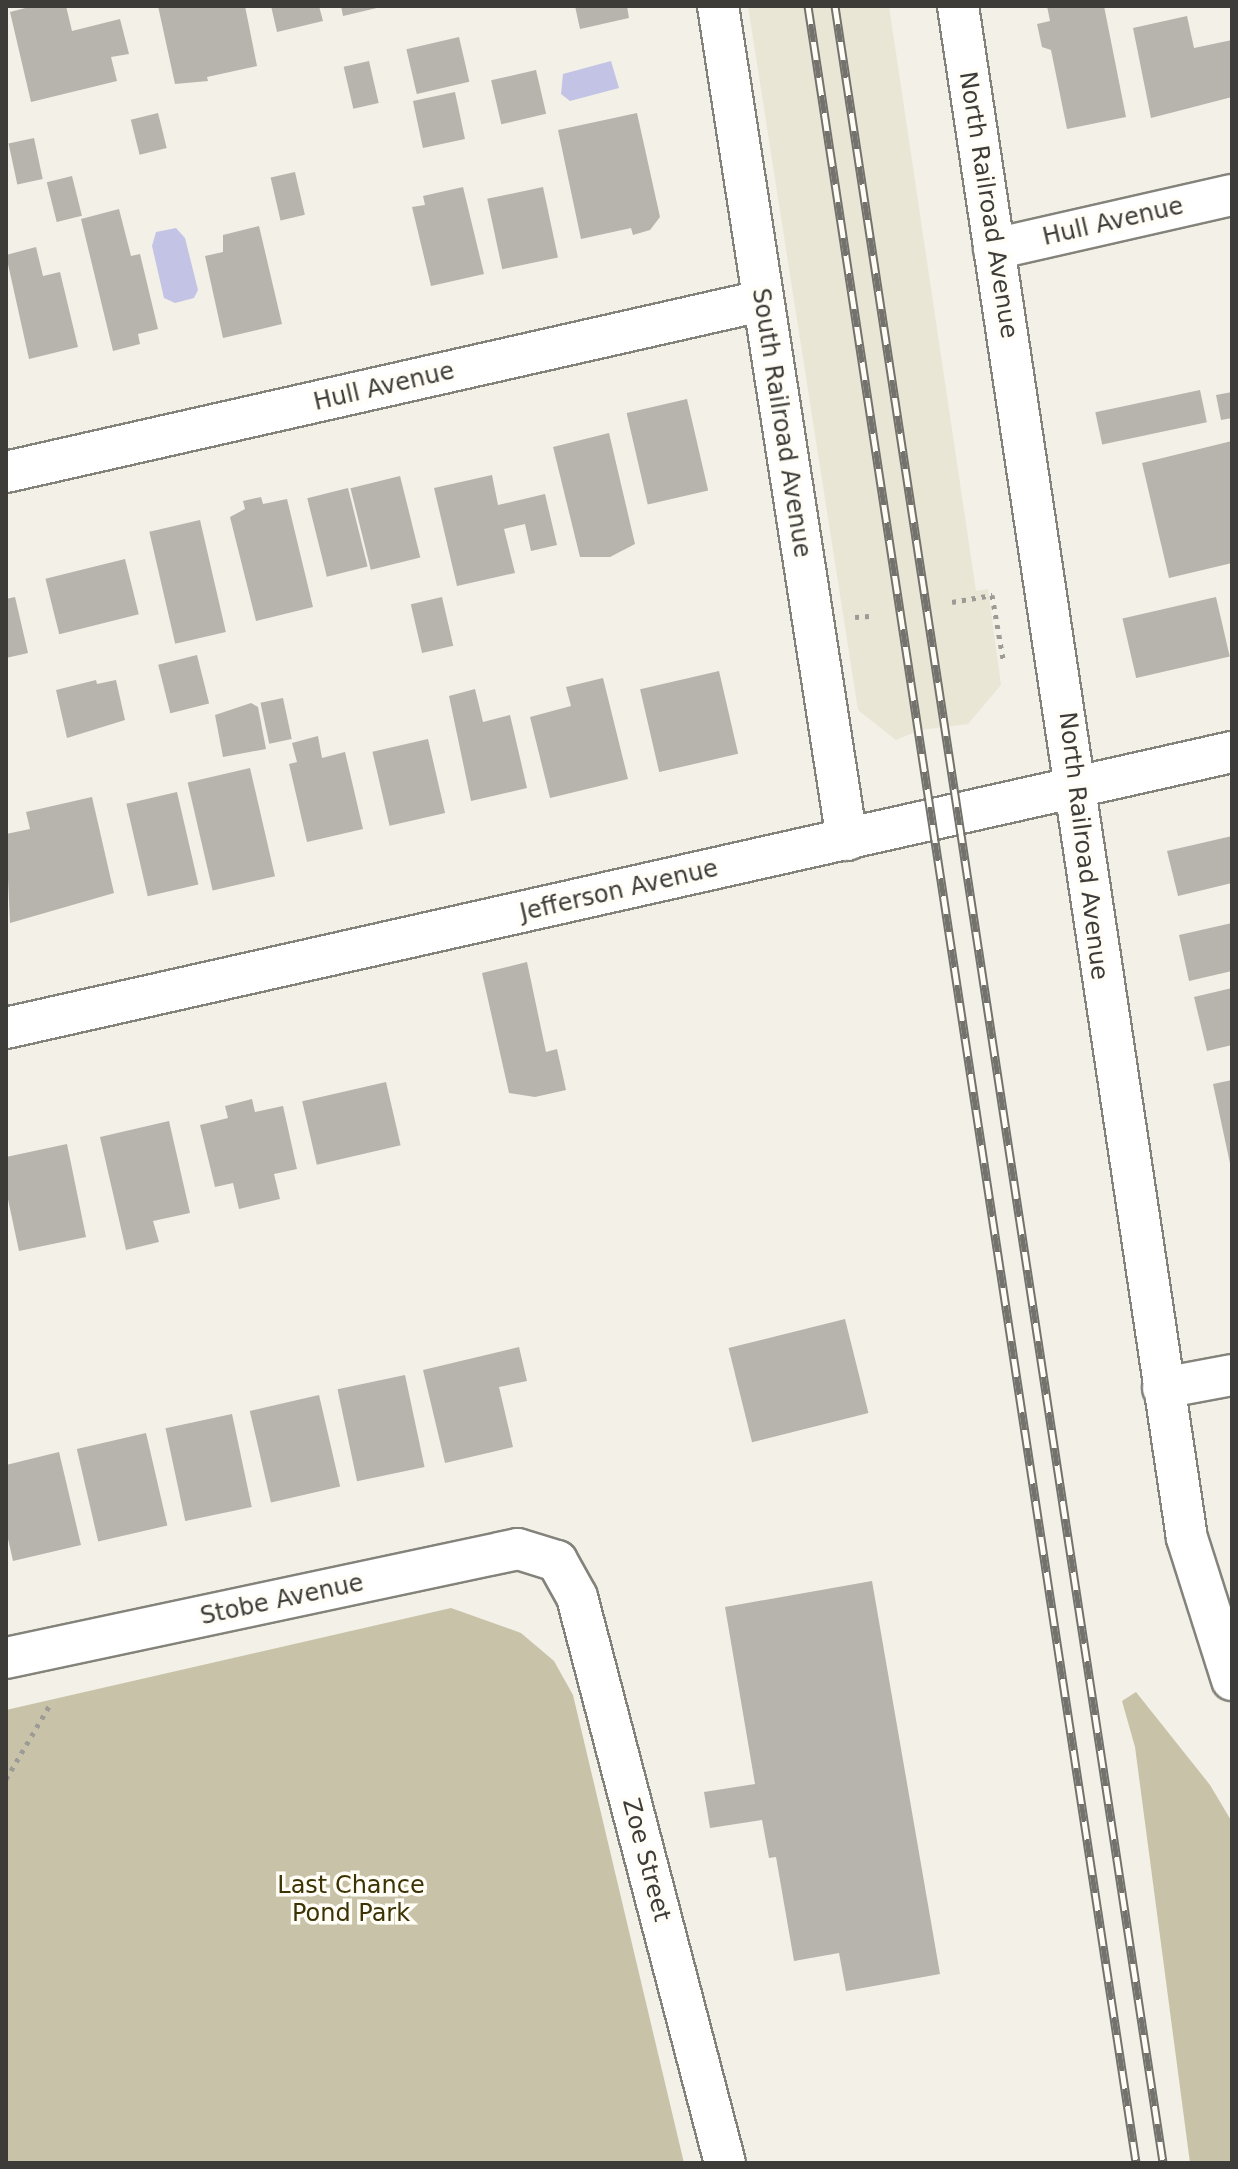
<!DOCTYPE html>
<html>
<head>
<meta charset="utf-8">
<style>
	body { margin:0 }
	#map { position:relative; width:1238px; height:2169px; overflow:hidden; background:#f2f0e7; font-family:"DejaVu Sans",sans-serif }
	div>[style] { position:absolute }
	.built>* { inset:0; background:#e9e6d6 }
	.green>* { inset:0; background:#c8c3a8 }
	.water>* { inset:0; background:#c3c3e6 }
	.building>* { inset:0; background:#b6b4ac; transform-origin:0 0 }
	.path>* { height:5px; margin-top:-2.5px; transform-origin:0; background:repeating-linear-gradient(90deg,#9d9b95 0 4px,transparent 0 10px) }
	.roads { filter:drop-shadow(2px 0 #84837b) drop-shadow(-2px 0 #84837b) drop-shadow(0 2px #84837b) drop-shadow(0 -2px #84837b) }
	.minor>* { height:40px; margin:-20px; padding:0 20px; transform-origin:20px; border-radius:20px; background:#fff }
	.rail>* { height:9px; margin-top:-4.5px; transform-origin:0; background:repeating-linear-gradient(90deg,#fffdf6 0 18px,#73726d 0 36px); box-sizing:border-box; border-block:2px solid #73726d }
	span { translate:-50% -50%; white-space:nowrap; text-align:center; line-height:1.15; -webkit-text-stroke:7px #fffdf6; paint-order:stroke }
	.street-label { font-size:24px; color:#3d3c38 }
	.park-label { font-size:24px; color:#3c3305 }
	.frame { position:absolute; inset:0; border:8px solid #3d3c38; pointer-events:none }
</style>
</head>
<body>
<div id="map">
	<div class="built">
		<div style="clip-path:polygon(748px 6px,889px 6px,976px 591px,988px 589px,1001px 685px,968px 724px,920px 730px,896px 740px,858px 710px)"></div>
	</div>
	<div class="green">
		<div style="clip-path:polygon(451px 1608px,521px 1633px,554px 1661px,573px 1695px,684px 2163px,6px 2163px,6px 1710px)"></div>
		<div style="clip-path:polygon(1136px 1692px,1210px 1785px,1232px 1822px,1232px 2163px,1190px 2163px,1135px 1747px,1122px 1701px)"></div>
	</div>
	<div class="water">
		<div style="clip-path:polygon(611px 61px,619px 88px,570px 101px,561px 94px,563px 74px)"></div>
		<div style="clip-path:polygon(176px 228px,185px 238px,198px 290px,194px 298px,175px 303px,164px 298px,152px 246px,156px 232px)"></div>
	</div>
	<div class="building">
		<div style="clip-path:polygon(33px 6px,66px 6px,72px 31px,120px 19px,129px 54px,111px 57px,117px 81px,31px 102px,10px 12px)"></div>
		<div style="clip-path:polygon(158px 6px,245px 6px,257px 66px,207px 77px,208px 81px,175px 84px)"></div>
		<div style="clip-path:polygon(271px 6px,319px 6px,323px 21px,277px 32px)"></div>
		<div style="clip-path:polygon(341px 6px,381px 6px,381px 7px,343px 16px)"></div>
		<div style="clip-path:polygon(575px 6px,627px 6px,629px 18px,580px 29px)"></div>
		<div style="clip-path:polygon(1047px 6px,1104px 6px,1126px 117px,1067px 129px,1051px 50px,1042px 47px,1037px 24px,1050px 21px)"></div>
		<div style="clip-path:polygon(1187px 16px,1194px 48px,1232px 40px,1232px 97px,1151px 118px,1133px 28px)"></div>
		<div style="left:459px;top:37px;width:46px;height:54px;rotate:77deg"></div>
		<div style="left:369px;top:61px;width:43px;height:26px;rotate:77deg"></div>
		<div style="left:536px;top:70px;width:45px;height:46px;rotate:77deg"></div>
		<div style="left:455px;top:92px;width:48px;height:43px;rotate:78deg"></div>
		<div style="left:158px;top:113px;width:36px;height:28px;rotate:76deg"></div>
		<div style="clip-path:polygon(637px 113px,660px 217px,650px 230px,633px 235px,631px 228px,581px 239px,558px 130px)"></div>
		<div style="left:34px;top:138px;width:42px;height:26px;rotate:78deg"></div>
		<div style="left:295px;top:172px;width:44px;height:25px;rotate:77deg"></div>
		<div style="left:72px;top:176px;width:41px;height:26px;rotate:76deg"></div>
		<div style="clip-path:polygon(463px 187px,484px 274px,431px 286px,412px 207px,425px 205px,423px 196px)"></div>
		<div style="left:543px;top:187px;width:72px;height:57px;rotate:78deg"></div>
		<div style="clip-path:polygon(119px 209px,131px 256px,140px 254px,158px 329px,138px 334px,140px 344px,113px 351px,81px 219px)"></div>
		<div style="clip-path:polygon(259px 226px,282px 324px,223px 338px,205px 256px,223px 252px,223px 235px)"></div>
		<div style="clip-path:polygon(36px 247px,43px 276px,60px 272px,78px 347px,29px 359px,6px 255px)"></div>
		<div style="left:1200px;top:390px;width:33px;height:107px;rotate:78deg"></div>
		<div style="clip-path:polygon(1232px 392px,1232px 418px,1221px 420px,1216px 395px)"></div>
		<div style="left:687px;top:399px;width:94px;height:62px;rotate:77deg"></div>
		<div style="clip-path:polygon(609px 433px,635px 544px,610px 557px,580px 557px,553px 447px)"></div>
		<div style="clip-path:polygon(1232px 441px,1232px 563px,1169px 578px,1142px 463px)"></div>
		<div style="clip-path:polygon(492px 475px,498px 505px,545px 494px,557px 545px,531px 551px,525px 524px,504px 529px,515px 573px,457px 586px,434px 488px)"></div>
		<div style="left:400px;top:476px;width:84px;height:51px;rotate:76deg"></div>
		<div style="left:348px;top:488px;width:81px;height:42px;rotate:76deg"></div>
		<div style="clip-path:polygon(261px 497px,263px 504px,287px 499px,313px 607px,256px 621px,230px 517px,245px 509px,243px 501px)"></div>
		<div style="left:200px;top:520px;width:115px;height:52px;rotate:77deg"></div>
		<div style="left:125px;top:559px;width:57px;height:82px;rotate:76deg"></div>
		<div style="clip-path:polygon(15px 597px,28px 653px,6px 658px,6px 599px)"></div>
		<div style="left:442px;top:597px;width:50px;height:32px;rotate:77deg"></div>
		<div style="left:1216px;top:597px;width:61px;height:96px;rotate:77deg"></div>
		<div style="left:197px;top:655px;width:50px;height:40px;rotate:76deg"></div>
		<div style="left:719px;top:671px;width:85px;height:81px;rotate:77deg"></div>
		<div style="clip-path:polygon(603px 678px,628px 779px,550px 798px,530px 717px,571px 706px,566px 687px)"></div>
		<div style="clip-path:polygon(96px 680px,97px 684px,116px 680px,125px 720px,67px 738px,56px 690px)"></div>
		<div style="clip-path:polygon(475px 689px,483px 722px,510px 715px,527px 788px,471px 801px,449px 696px)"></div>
		<div style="left:283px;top:698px;width:42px;height:23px;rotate:78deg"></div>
		<div style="clip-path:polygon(251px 703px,258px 707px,266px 749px,223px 757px,215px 715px)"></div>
		<div style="clip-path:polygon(318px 736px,322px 758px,345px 752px,363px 829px,307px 842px,289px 764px,297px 762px,292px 743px)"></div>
		<div style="left:428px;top:739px;width:76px;height:57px;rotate:77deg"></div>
		<div style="left:250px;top:768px;width:111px;height:64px;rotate:77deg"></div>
		<div style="left:177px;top:792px;width:95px;height:52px;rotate:77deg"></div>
		<div style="clip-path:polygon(92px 797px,114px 893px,10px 923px,6px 834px,30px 829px,26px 812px)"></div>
		<div style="clip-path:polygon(1232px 836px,1232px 883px,1178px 896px,1167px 851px)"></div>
		<div style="clip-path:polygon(1232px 923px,1232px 971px,1189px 981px,1179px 935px)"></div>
		<div style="clip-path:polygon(527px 962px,546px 1052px,557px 1049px,566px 1090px,535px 1097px,509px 1093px,482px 973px)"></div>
		<div style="clip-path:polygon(1232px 988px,1232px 1045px,1207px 1051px,1194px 997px)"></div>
		<div style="clip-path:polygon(1232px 1080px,1232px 1167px,1231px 1168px,1213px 1084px)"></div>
		<div style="left:386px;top:1082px;width:65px;height:86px;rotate:77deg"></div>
		<div style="clip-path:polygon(252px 1099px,255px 1112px,283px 1106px,297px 1169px,274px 1174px,280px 1199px,239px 1209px,233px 1183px,215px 1187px,200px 1125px,228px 1118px,225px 1106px)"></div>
		<div style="clip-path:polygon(169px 1121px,190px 1213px,153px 1221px,159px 1242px,126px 1250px,100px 1137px)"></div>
		<div style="clip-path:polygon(67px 1144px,86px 1237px,19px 1251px,6px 1190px,6px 1157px)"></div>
		<div style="left:845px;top:1319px;width:97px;height:120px;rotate:76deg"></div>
		<div style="clip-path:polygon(519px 1347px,527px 1381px,499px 1387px,513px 1447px,445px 1463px,423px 1370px)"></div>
		<div style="left:405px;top:1375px;width:94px;height:69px;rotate:78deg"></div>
		<div style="left:319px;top:1395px;width:94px;height:71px;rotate:77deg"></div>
		<div style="left:232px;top:1414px;width:95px;height:68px;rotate:78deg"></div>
		<div style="left:146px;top:1433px;width:95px;height:71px;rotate:77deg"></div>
		<div style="clip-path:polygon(59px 1452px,81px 1545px,13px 1561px,6px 1530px,6px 1465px)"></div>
		<div style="clip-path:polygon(872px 1581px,940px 1974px,846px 1991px,839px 1953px,794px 1961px,776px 1857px,769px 1858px,762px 1820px,710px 1828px,704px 1792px,755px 1784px,725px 1607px)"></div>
	</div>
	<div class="path">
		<div style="left:952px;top:602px;width:41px;rotate:-9.9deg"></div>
		<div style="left:992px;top:595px;width:65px;rotate:80.2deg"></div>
		<div style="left:855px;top:617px;width:14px;rotate:-4deg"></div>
		<div style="left:6px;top:1779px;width:88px;rotate:-59.4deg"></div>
	</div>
	<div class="roads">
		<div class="minor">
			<div style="left:718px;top:6px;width:844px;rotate:81.21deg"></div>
			<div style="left:958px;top:6px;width:1549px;rotate:81.5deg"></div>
			<div style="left:1187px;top:1538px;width:149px;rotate:72.4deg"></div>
			<div style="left:994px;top:249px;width:244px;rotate:-12.8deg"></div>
			<div style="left:6px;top:472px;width:774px;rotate:-12.76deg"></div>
			<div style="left:6px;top:1028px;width:1257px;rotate:-12.69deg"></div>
			<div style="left:1163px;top:1388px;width:70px;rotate:-10.7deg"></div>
			<div style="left:6px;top:1658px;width:523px;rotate:-12.02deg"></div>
			<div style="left:518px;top:1549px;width:41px;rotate:17.1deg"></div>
			<div style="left:557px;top:1561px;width:41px;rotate:60.9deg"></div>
			<div style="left:577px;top:1597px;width:585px;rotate:75.35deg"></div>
		</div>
	</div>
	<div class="rail">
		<div style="left:808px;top:6px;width:2182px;rotate:81.35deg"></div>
		<div style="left:835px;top:6px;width:2182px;rotate:81.35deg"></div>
	</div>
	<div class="street-label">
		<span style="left:988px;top:205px;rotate:81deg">North Railroad Avenue</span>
		<span style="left:1113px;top:222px;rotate:-13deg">Hull Avenue</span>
		<span style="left:384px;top:387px;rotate:-13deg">Hull Avenue</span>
		<span style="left:781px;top:423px;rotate:81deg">South Railroad Avenue</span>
		<span style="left:1083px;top:846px;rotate:83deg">North Railroad Avenue</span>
		<span style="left:619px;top:891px;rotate:-13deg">Jefferson Avenue</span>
		<span style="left:282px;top:1600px;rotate:-12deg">Stobe Avenue</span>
		<span style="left:646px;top:1860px;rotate:75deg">Zoe Street</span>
	</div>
	<div class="park-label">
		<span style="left:351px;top:1900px">Last Chance<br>Pond Park</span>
	</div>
	<div class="frame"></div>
</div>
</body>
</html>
